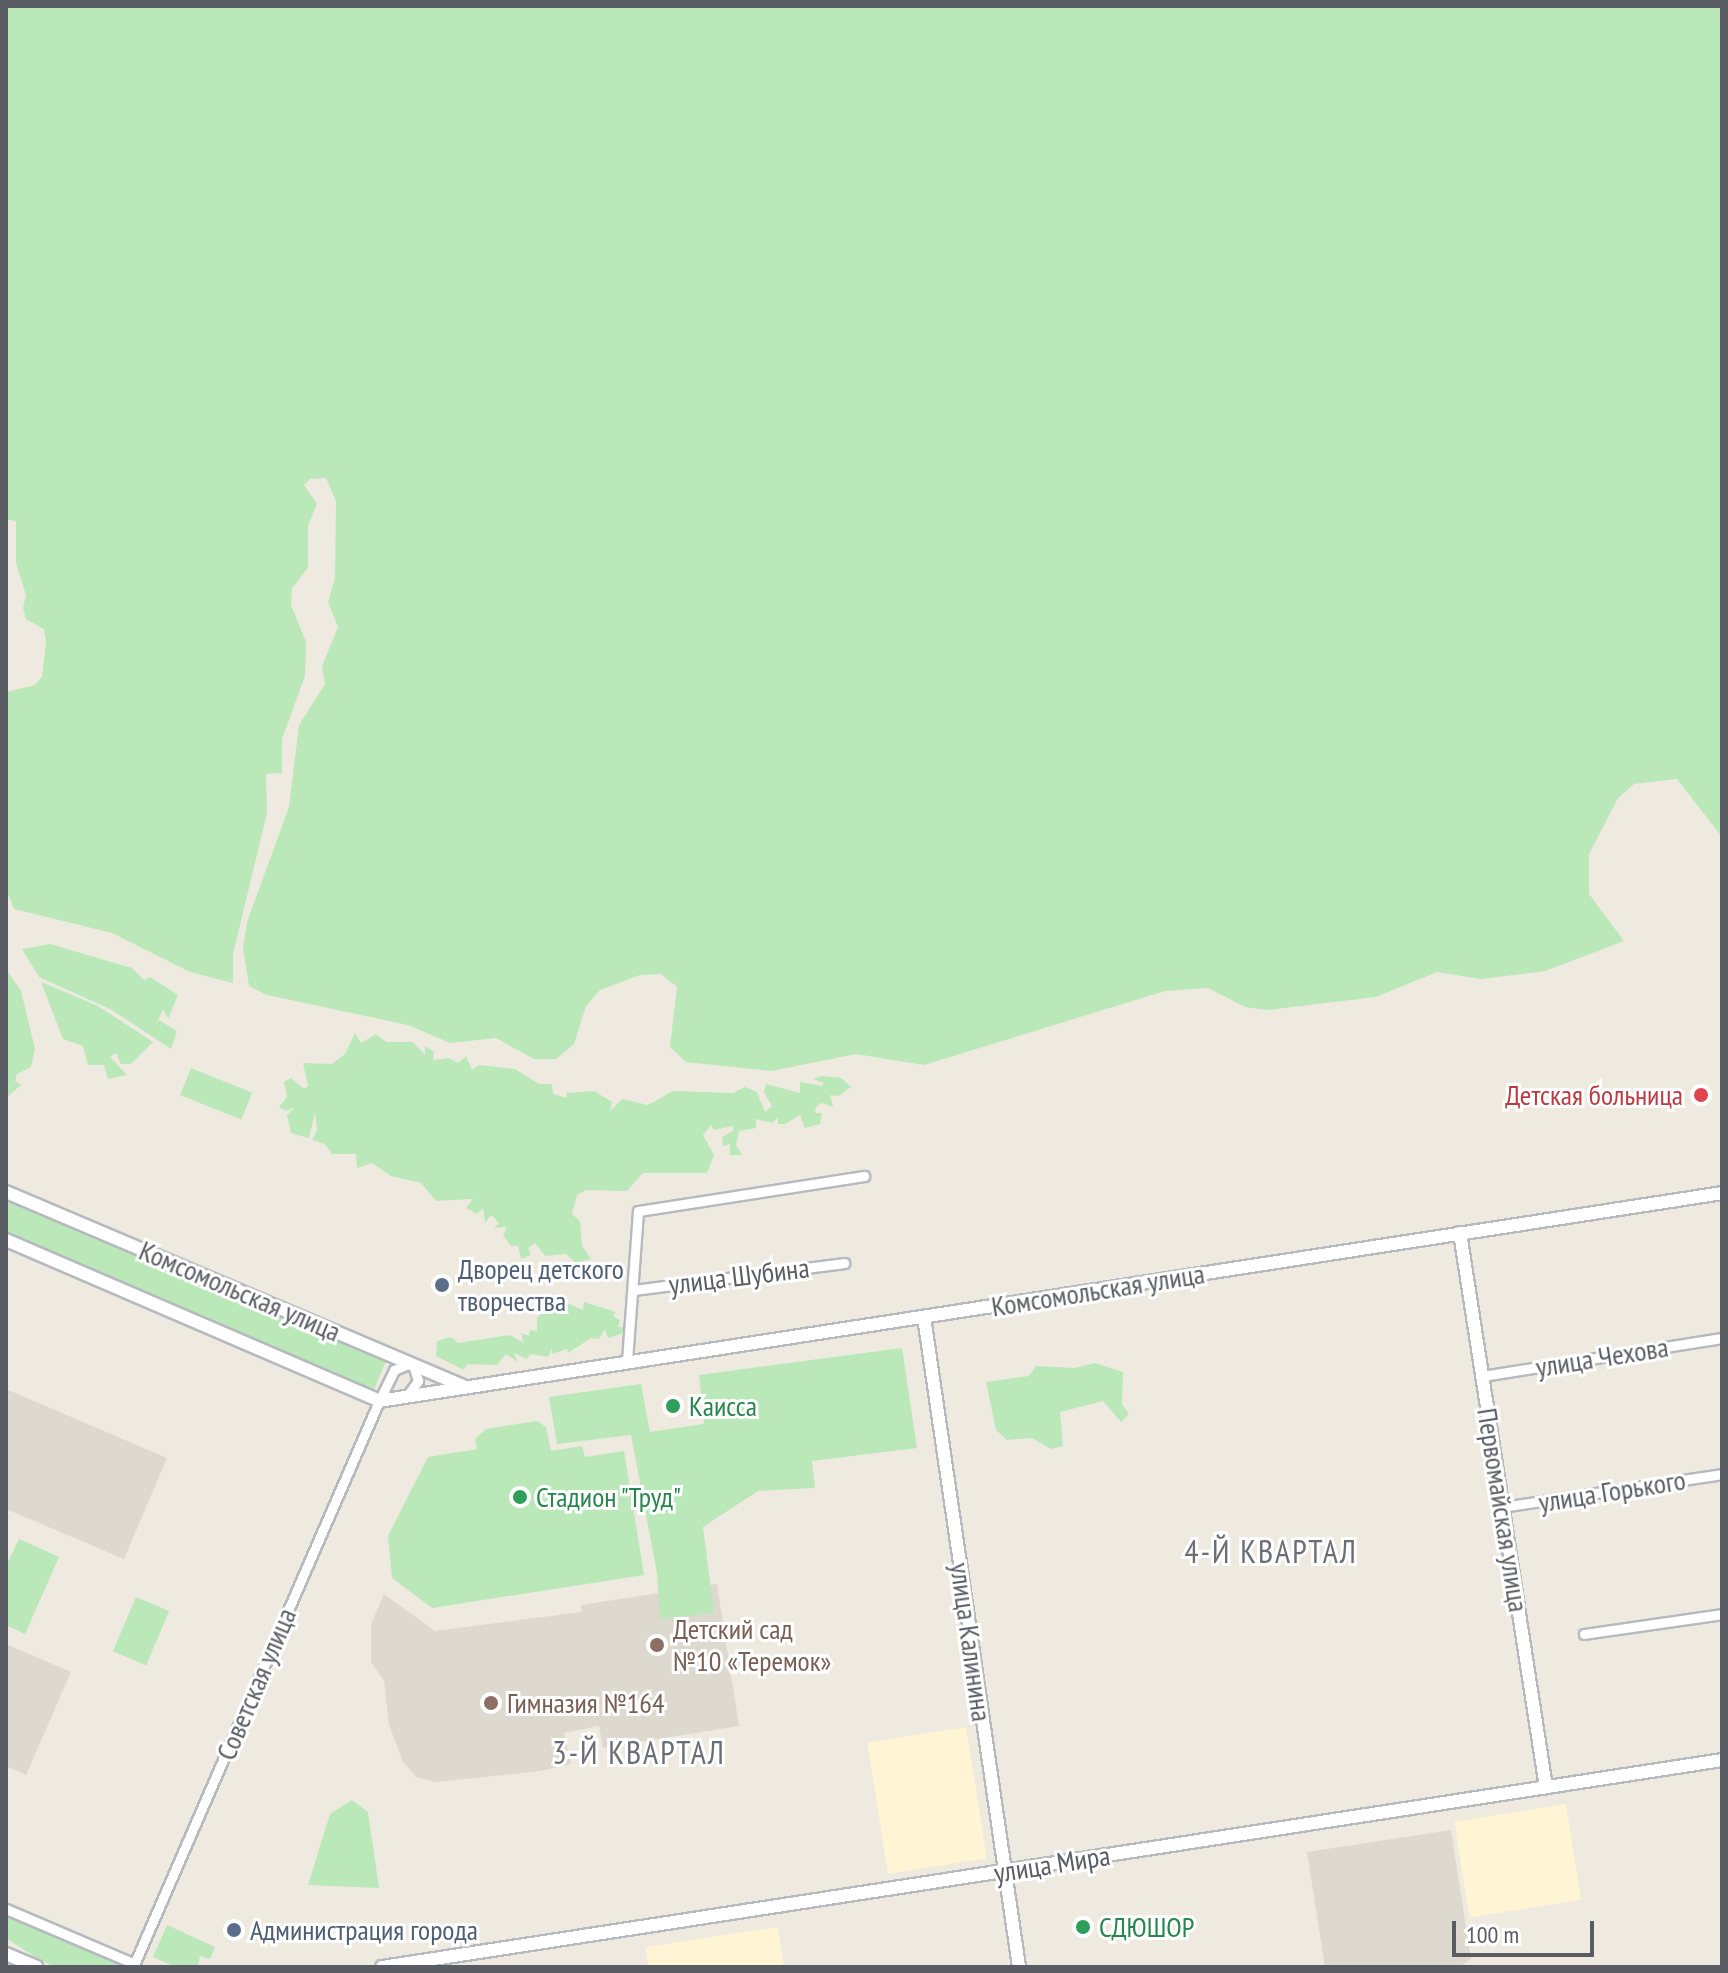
<!DOCTYPE html>
<html>
<head>
<meta charset="utf-8">
<style>
	body { margin:0 }
	#map { position:relative; width:1728px; height:1973px; overflow:hidden; background:#eeeae0; font-family:"PT Sans Narrow",sans-serif }
	div>[style] { position:absolute }
	.commercial>* { inset:0; background:#fff4d3; transform-origin:0 0 }
	.education>* { inset:0; background:#ddd9cf }
	.green>* { inset:0; background:#bae8b9; transform-origin:0 0 }
	.roads { filter:drop-shadow(2px 0 #b6b9be) drop-shadow(-2px 0 #b6b9be) drop-shadow(0 2px #b6b9be) drop-shadow(0 -2px #b6b9be) }
	.minor>* { height:9px; margin:-4.5px; padding:0 4.5px; transform-origin:4.5px; border-radius:4.5px; background:#fff }
	.tertiary>* { height:12px; margin:-6px; padding:0 6px; transform-origin:6px; border-radius:6px; background:#fff }
	.dots>* { width:22px; height:22px; translate:-50% -50%; box-sizing:border-box; border:4px solid #fff; border-radius:50% }
	span { translate:-50% -50%; white-space:nowrap; text-align:center; line-height:1.15; -webkit-text-stroke:6px #fff; paint-order:stroke }
	.health-label { font-size:28px; color:#be3a42 }
	.right { translate:-100% -50%; text-align:right }
	.service-label { font-size:28px; color:#4e5e75 }
	.left { translate:0 -50%; text-align:left }
	.street-label { font-size:28px; color:#595d63 }
	.leisure-label { font-size:28px; color:#27864d }
	.education-label { font-size:28px; color:#785e54 }
	.quarter-label { font-size:32px; color:#6a6f75; letter-spacing:2px }
	.frame { position:absolute; inset:0; border:8px solid #595d63; pointer-events:none }
	.scale { position:absolute; left:1452px; top:1921px; width:142px; height:36px; box-sizing:border-box; border:4px solid #595d63; border-top:0; padding-left:10px; font-size:24px; line-height:28px; white-space:nowrap; color:#595d63; -webkit-text-stroke:6px #fff; paint-order:stroke }
</style>
</head>
<body>
<div id="map">
	<div class="commercial">
		<div style="left:966px;top:1727px;width:133px;height:100px;rotate:81deg"></div>
		<div style="left:1566px;top:1804px;width:97px;height:113px;rotate:81deg"></div>
		<div style="clip-path:polygon(778px 1927px,784px 1967px,648px 1967px,646px 1947px)"></div>
	</div>
	<div class="education">
		<div style="clip-path:polygon(6px 1389px,167px 1458px,124px 1559px,6px 1509px)"></div>
		<div style="clip-path:polygon(717px 1584px,739px 1726px,603px 1748px,599px 1726px,564px 1733px,571px 1764px,540px 1771px,436px 1782px,416px 1777px,403px 1762px,389px 1725px,384px 1681px,371px 1662px,371px 1624px,384px 1594px,435px 1631px,581px 1612px,581px 1605px)"></div>
		<div style="clip-path:polygon(6px 1644px,71px 1672px,26px 1775px,6px 1766px)"></div>
		<div style="clip-path:polygon(1451px 1830px,1471px 1959px,1460px 1967px,1325px 1967px,1307px 1852px)"></div>
	</div>
	<div class="green">
		<div style="clip-path:polygon(6px 6px,1722px 6px,1722px 837px,1677px 779px,1634px 784px,1618px 798px,1589px 854px,1589px 894px,1624px 941px,1545px 971px,1481px 979px,1437px 972px,1376px 997px,1268px 1010px,1245px 1007px,1208px 988px,1165px 991px,924px 1065px,856px 1054px,771px 1071px,686px 1062px,670px 1047px,677px 987px,661px 974px,640px 975px,600px 990px,586px 1006px,574px 1044px,556px 1059px,534px 1059px,496px 1038px,450px 1043px,408px 1025px,267px 995px,249px 986px,243px 948px,247px 922px,289px 807px,299px 725px,325px 684px,322px 666px,338px 627px,328px 602px,335px 578px,336px 501px,326px 478px,310px 479px,304px 485px,317px 504px,308px 526px,308px 568px,292px 588px,291px 605px,306px 642px,305px 676px,282px 739px,282px 773px,266px 774px,267px 813px,233px 954px,233px 983px,190px 972px,112px 933px,14px 909px,6px 889px,6px 692px,35px 685px,42px 677px,46px 642px,44px 629px,26px 619px,23px 608px,26px 595px,16px 563px,16px 521px,6px 519px)"></div>
		<div style="clip-path:polygon(50px 944px,132px 968px,144px 980px,150px 977px,178px 995px,168px 1019px,163px 1009px,156px 1025px,159px 1020px,177px 1031px,171px 1049px,112px 1010px,39px 977px,22px 949px)"></div>
		<div style="clip-path:polygon(6px 969px,21px 991px,35px 1049px,31px 1067px,17px 1074px,15px 1081px,21px 1085px,6px 1098px)"></div>
		<div style="clip-path:polygon(41px 982px,98px 1006px,153px 1042px,131px 1064px,121px 1064px,116px 1053px,110px 1057px,127px 1075px,108px 1079px,104px 1065px,88px 1065px,83px 1046px,63px 1039px)"></div>
		<div style="clip-path:polygon(355px 1033px,361px 1043px,376px 1034px,386px 1042px,413px 1042px,425px 1055px,425px 1046px,434px 1052px,433px 1060px,449px 1058px,458px 1063px,466px 1056px,472px 1070px,479px 1065px,515px 1069px,539px 1084px,552px 1084px,553px 1094px,567px 1098px,566px 1093px,594px 1091px,612px 1102px,610px 1111px,622px 1099px,648px 1105px,673px 1091px,733px 1093px,745px 1087px,757px 1092px,765px 1112px,772px 1106px,764px 1092px,766px 1084px,800px 1093px,800px 1082px,822px 1086px,824px 1083px,813px 1079px,822px 1076px,841px 1078px,851px 1087px,839px 1096px,830px 1095px,833px 1107px,821px 1103px,816px 1107px,815px 1113px,822px 1113px,820px 1124px,805px 1128px,800px 1115px,785px 1124px,778px 1124px,778px 1117px,773px 1123px,756px 1119px,756px 1128px,739px 1131px,736px 1145px,742px 1155px,730px 1155px,730px 1144px,723px 1146px,722px 1137px,733px 1131px,733px 1126px,714px 1130px,711px 1125px,703px 1135px,714px 1155px,707px 1173px,643px 1173px,627px 1191px,586px 1190px,577px 1195px,572px 1214px,580px 1221px,582px 1246px,591px 1259px,576px 1263px,566px 1254px,545px 1256px,535px 1243px,528px 1248px,531px 1255px,521px 1259px,518px 1246px,511px 1246px,503px 1235px,507px 1227px,494px 1228px,499px 1223px,491px 1215px,485px 1223px,483px 1208px,477px 1214px,466px 1208px,473px 1199px,436px 1201px,421px 1183px,391px 1176px,372px 1163px,357px 1168px,356px 1154px,332px 1154px,325px 1144px,312px 1140px,317px 1130px,315px 1112px,309px 1138px,291px 1133px,287px 1115px,295px 1107px,286px 1111px,279px 1107px,287px 1097px,284px 1082px,291px 1078px,304px 1089px,308px 1086px,303px 1063px,332px 1064px,345px 1054px)"></div>
		<div style="left:191px;top:1068px;width:66px;height:29px;rotate:22deg"></div>
		<div style="left:6px;top:1197px;width:414px;height:36px;rotate:23deg"></div>
		<div style="clip-path:polygon(584px 1302px,616px 1312px,613px 1316px,620px 1320px,618px 1327px,625px 1327px,624px 1333px,608px 1338px,605px 1329px,599px 1339px,591px 1338px,568px 1353px,567px 1349px,552px 1354px,552px 1348px,548px 1357px,531px 1354px,526px 1359px,514px 1353px,518px 1362px,506px 1354px,497px 1365px,467px 1364px,464px 1370px,436px 1356px,437px 1341px,451px 1337px,458px 1343px,510px 1335px,524px 1343px,521px 1333px,529px 1336px,530px 1330px,537px 1331px,537px 1318px,545px 1310px,569px 1304px,583px 1310px)"></div>
		<div style="clip-path:polygon(902px 1348px,917px 1448px,812px 1461px,815px 1488px,758px 1491px,703px 1527px,714px 1613px,660px 1619px,657px 1573px,631px 1435px,557px 1444px,549px 1397px,641px 1384px,650px 1432px,704px 1424px,699px 1375px)"></div>
		<div style="clip-path:polygon(1095px 1363px,1123px 1372px,1122px 1404px,1129px 1414px,1121px 1422px,1103px 1401px,1060px 1412px,1063px 1446px,1051px 1449px,1032px 1438px,1007px 1440px,996px 1430px,986px 1382px,1029px 1376px,1036px 1366px,1074px 1368px)"></div>
		<div style="clip-path:polygon(537px 1421px,546px 1427px,551px 1451px,582px 1446px,585px 1457px,624px 1451px,644px 1575px,432px 1608px,392px 1578px,388px 1536px,428px 1457px,477px 1449px,475px 1439px,486px 1429px)"></div>
		<div style="clip-path:polygon(19px 1539px,59px 1557px,25px 1634px,6px 1625px,6px 1566px)"></div>
		<div style="left:136px;top:1597px;width:36px;height:59px;rotate:23deg"></div>
		<div style="clip-path:polygon(352px 1800px,368px 1812px,379px 1888px,308px 1885px,330px 1814px)"></div>
		<div style="clip-path:polygon(6px 1915px,114px 1962px,121px 1967px,55px 1967px,40px 1960px,6px 1938px)"></div>
		<div style="clip-path:polygon(167px 1925px,215px 1947px,210px 1959px,200px 1956px,198px 1965px,176px 1967px,153px 1957px)"></div>
	</div>
	<div class="roads">
		<div class="minor">
			<div style="left:634px;top:1290px;width:212px;rotate:-7.3deg"></div>
			<div style="left:627px;top:1361px;width:150px;rotate:-85.8deg"></div>
			<div style="left:638px;top:1211px;width:229px;rotate:-8.8deg"></div>
			<div style="left:1482px;top:1376px;width:243px;rotate:-9deg"></div>
			<div style="left:407px;top:1396px;width:19px;rotate:-54deg"></div>
			<div style="left:418px;top:1381px;width:14px;rotate:-107deg"></div>
			<div style="left:1502px;top:1507px;width:222px;rotate:-8.5deg"></div>
			<div style="left:1584px;top:1634px;width:139px;rotate:-8.2deg"></div>
			<div style="left:6px;top:1909px;width:140px;rotate:23.1deg"></div>
			<div style="left:133px;top:1967px;width:617px;rotate:-66.51deg"></div>
			<div style="left:379px;top:1401px;width:34px;rotate:-64deg"></div>
			<div style="left:394px;top:1370px;width:15px;rotate:-23deg"></div>
		</div>
		<div class="tertiary">
			<div style="left:6px;top:1192px;width:496px;rotate:23deg"></div>
			<div style="left:1460px;top:1233px;width:561px;rotate:81.18deg"></div>
			<div style="left:6px;top:1240px;width:406px;rotate:23.3deg"></div>
			<div style="left:379px;top:1401px;width:1359px;rotate:-8.8deg"></div>
			<div style="left:924px;top:1317px;width:657px;rotate:81.68deg"></div>
			<div style="left:6px;top:1954px;width:33px;rotate:23deg"></div>
			<div style="left:382px;top:1967px;width:1356px;rotate:-8.78deg"></div>
		</div>
	</div>
	<div class="dots">
		<div style="left:1701px;top:1095px;background:#e0444e"></div>
		<div style="left:442px;top:1285px;background:#5c6f8a"></div>
		<div style="left:673px;top:1406px;background:#2e9e5b"></div>
		<div style="left:520px;top:1497px;background:#2e9e5b"></div>
		<div style="left:657px;top:1645px;background:#8d6e63"></div>
		<div style="left:491px;top:1703px;background:#8d6e63"></div>
		<div style="left:1083px;top:1927px;background:#2e9e5b"></div>
		<div style="left:234px;top:1930px;background:#5c6f8a"></div>
	</div>
	<div class="health-label">
		<span class="right" style="left:1683px;top:1095px">Детская больница</span>
	</div>
	<div class="service-label">
		<span class="left" style="left:458px;top:1285px">Дворец детского<br>творчества</span>
		<span class="left" style="left:250px;top:1930px">Администрация города</span>
	</div>
	<div class="street-label">
		<span style="left:739px;top:1276px;rotate:-7deg">улица Шубина</span>
		<span style="left:1098px;top:1290px;rotate:-9deg">Комсомольская улица</span>
		<span style="left:240px;top:1291px;rotate:23deg">Комсомольская улица</span>
		<span style="left:1602px;top:1357px;rotate:-9deg">улица Чехова</span>
		<span style="left:1612px;top:1491px;rotate:-9deg">улица Горького</span>
		<span style="left:1503px;top:1510px;rotate:81deg">Первомайская улица</span>
		<span style="left:971px;top:1642px;rotate:82deg">улица Калинина</span>
		<span style="left:256px;top:1684px;rotate:-67deg">Советская улица</span>
		<span style="left:1052px;top:1864px;rotate:-9deg">улица Мира</span>
	</div>
	<div class="leisure-label">
		<span class="left" style="left:689px;top:1406px">Каисса</span>
		<span class="left" style="left:536px;top:1497px">Стадион "Труд"</span>
		<span class="left" style="left:1099px;top:1927px">СДЮШОР</span>
	</div>
	<div class="education-label">
		<span class="left" style="left:673px;top:1645px">Детский сад<br>№10 «Теремок»</span>
		<span class="left" style="left:507px;top:1703px">Гимназия №164</span>
	</div>
	<div class="quarter-label">
		<span style="left:1271px;top:1551px">4-Й КВАРТАЛ</span>
		<span style="left:639px;top:1752px">3-Й КВАРТАЛ</span>
	</div>
	<div class="frame"></div>
	<div class="scale">100 m</div>
</div>
</body>
</html>
